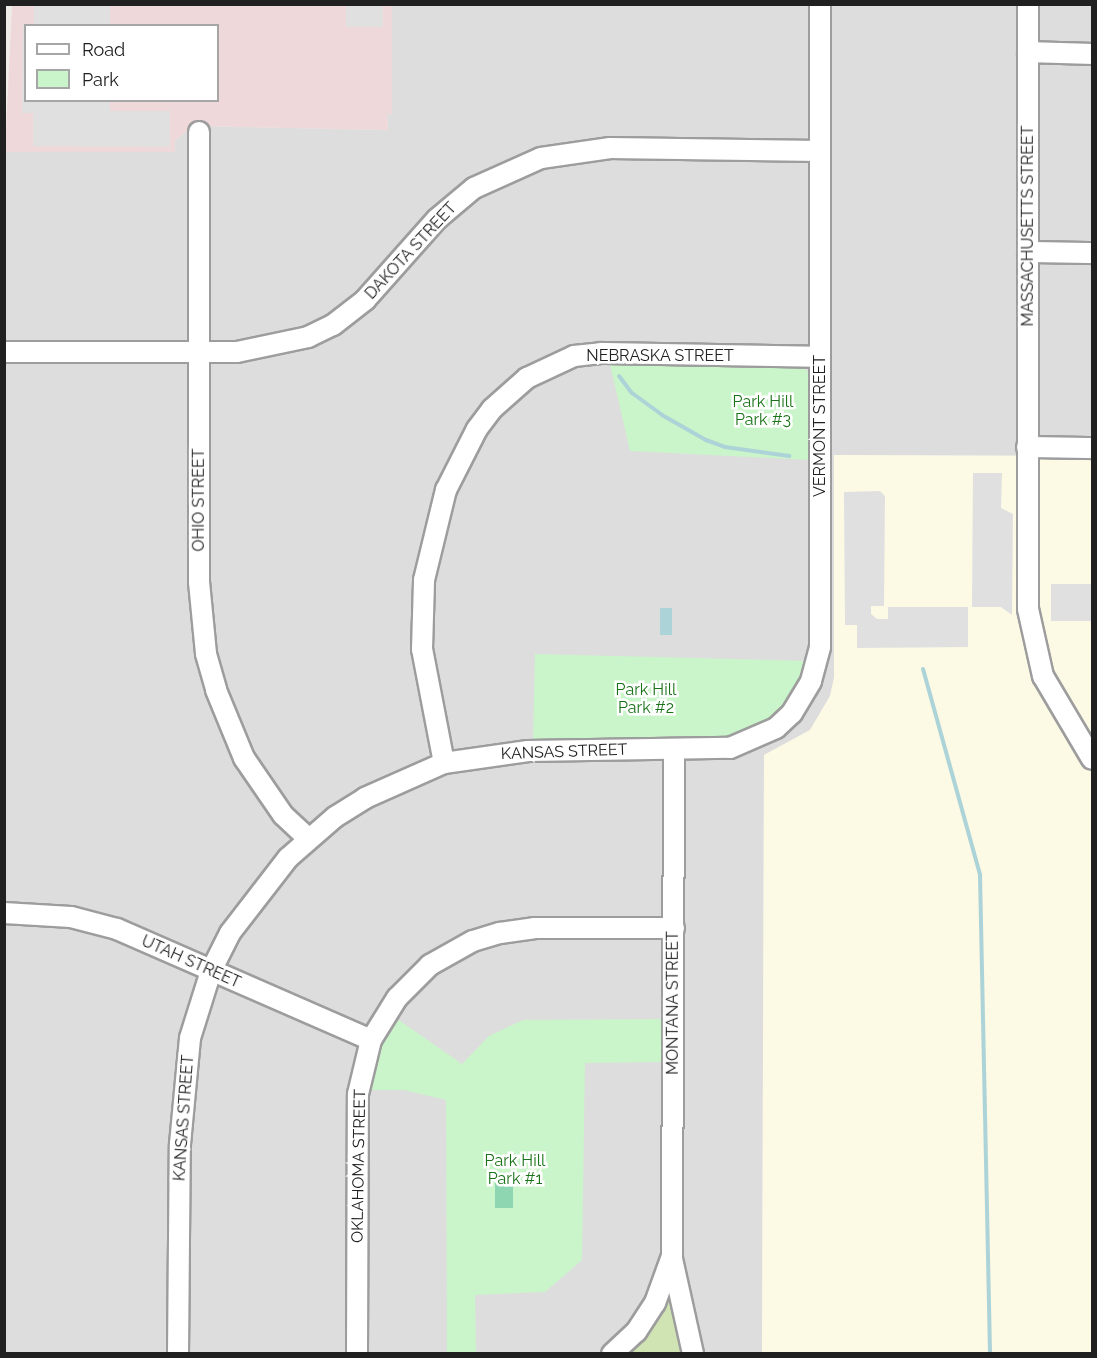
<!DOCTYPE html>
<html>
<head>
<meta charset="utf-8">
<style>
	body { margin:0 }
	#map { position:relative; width:1097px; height:1358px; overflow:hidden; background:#efece7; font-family:Raleway,sans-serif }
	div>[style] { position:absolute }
	.residential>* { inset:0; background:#dedddd }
	.commercial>* { inset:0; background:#eed8da }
	.education>* { inset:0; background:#fcf9e4 }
	.grass>* { inset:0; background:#d0e3b3 }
	.park>* { inset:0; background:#caf4c9 }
	.pitch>* { inset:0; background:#8ed5b2; transform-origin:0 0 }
	.parking>* { inset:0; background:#e0e0e0; transform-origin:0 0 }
	.water>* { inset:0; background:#acd3d8; transform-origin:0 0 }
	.stream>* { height:4px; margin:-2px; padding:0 2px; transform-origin:2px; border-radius:2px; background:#acd3d8 }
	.roads { filter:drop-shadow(2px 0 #9d9d9d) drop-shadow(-2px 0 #9d9d9d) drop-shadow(0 2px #9d9d9d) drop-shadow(0 -2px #9d9d9d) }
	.minor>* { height:20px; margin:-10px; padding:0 10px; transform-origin:10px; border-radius:10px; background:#fff }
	span { translate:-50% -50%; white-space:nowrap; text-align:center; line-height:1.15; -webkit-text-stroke:5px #fff; paint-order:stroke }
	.street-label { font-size:16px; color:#202020 }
	.park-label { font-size:16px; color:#1a7318 }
	.frame { position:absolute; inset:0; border:6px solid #202020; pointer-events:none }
	.legend { position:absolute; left:24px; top:24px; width:195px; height:78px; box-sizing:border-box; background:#fff; border:2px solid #a6a6a6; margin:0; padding:8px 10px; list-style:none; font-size:18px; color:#202020 }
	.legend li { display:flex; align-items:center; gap:12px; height:30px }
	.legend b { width:30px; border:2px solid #a6a6a6 }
</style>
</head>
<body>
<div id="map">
	<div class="residential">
		<div style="clip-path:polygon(392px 5px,1092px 5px,1092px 456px,834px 455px,834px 678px,830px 696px,810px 730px,764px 755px,762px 1353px,5px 1353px,4px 152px,175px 152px,175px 140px,194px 126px,388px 130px,387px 114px,392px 114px)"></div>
	</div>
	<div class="commercial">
		<div style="clip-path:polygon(evenodd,12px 5px,392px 5px,392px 114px,387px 114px,388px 130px,194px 126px,175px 140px,175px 152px,5px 152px,12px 5px,26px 26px,218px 26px,218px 100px,26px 100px,26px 26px)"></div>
	</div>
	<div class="education">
		<div style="clip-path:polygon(834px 455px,1092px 456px,1092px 1353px,762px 1354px,764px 755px,810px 730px,830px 696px,834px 678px)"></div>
	</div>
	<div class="grass">
		<div style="clip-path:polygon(668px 1295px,686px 1353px,625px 1354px)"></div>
	</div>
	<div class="park">
		<div style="clip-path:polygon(609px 360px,803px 366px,810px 375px,811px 460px,630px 451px)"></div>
		<div style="clip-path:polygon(535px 654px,808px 661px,795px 694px,766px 723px,748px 735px,712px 743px,533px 741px)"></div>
		<div style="clip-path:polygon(393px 1016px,462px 1064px,489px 1036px,523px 1020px,665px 1019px,665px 1062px,585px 1063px,582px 1260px,545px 1292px,475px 1295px,476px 1353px,447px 1353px,446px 1100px,404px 1090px,365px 1090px,376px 1050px)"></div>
	</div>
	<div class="pitch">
		<div style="left:495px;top:1183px;width:18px;height:25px"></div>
	</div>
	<div class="parking">
		<div style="clip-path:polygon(34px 5px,110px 5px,110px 25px,26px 26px,26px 100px,110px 101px,110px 111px,170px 111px,170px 147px,33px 146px,33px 113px,22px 113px,23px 25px,34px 25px)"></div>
		<div style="left:346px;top:5px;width:37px;height:22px"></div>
		<div style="clip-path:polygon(973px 473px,1002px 473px,1001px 508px,1013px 514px,1012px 615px,1001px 607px,972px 607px)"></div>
		<div style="clip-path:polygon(880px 491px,885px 496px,884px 606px,871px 606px,871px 614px,877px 619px,888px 619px,888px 607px,968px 607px,968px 647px,857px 648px,857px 625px,845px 625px,844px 492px)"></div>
		<div style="left:1092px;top:584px;width:37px;height:41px;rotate:90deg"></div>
	</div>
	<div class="water">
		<div style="left:660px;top:608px;width:12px;height:27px"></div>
	</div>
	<div class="stream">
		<div style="left:619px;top:376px;width:21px;rotate:53deg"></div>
		<div style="left:632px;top:393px;width:37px;rotate:36deg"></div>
		<div style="left:662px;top:415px;width:51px;rotate:29.6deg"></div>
		<div style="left:706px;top:440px;width:20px;rotate:20deg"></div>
		<div style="left:725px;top:447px;width:65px;rotate:8deg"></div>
		<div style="left:923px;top:669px;width:214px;rotate:74.5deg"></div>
		<div style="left:980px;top:875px;width:479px;rotate:88.8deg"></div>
	</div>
	<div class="roads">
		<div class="minor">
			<div style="left:1028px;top:4px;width:605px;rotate:90deg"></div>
			<div style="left:1028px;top:609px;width:69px;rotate:77.4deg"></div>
			<div style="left:1043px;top:676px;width:96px;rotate:59.4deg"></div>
			<div style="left:1028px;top:52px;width:64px;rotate:1.8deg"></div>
			<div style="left:199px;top:132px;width:450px;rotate:90deg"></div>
			<div style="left:199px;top:582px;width:72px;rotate:84.4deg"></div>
			<div style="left:206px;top:654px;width:37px;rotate:74deg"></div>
			<div style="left:216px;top:690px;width:74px;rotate:67.6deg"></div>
			<div style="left:244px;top:758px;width:69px;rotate:55.6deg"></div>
			<div style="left:283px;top:815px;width:34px;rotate:43deg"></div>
			<div style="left:1028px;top:252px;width:64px;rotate:0.9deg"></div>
			<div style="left:4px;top:352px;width:233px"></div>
			<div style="left:237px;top:352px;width:73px;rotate:-11.9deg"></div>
			<div style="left:308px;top:337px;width:28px;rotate:-26deg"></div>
			<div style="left:333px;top:325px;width:41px;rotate:-38deg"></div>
			<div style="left:365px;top:300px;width:108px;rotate:-48.4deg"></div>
			<div style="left:437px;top:219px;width:48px;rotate:-40deg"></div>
			<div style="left:474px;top:188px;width:73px;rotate:-24.1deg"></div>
			<div style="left:541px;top:158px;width:70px;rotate:-8.2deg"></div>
			<div style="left:610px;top:148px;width:209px;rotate:0.8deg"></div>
			<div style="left:1027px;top:447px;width:65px;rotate:0.9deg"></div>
			<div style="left:444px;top:763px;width:116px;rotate:-100.9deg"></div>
			<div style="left:422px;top:649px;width:69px;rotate:-88.3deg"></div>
			<div style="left:424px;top:580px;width:93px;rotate:-76.3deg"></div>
			<div style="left:446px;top:490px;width:68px;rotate:-63.1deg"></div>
			<div style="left:477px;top:429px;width:25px;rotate:-53deg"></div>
			<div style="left:492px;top:409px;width:47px;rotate:-41.5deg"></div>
			<div style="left:527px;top:378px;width:52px;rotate:-25.1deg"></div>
			<div style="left:574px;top:356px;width:27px;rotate:-6deg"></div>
			<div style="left:601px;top:353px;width:219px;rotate:1deg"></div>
			<div style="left:4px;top:913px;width:67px;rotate:3.4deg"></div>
			<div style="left:71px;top:917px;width:48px;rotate:14.6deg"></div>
			<div style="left:117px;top:929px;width:277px;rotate:23.6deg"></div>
			<div style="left:672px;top:1259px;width:97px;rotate:77.5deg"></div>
			<div style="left:178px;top:1354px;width:210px;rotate:-89.5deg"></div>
			<div style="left:180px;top:1144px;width:106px;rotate:-84.6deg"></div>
			<div style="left:190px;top:1038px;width:70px;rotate:-72.6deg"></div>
			<div style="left:211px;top:971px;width:42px;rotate:-63.4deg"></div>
			<div style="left:230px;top:933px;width:95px;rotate:-52.3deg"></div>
			<div style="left:288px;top:858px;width:62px;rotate:-41.1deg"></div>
			<div style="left:335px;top:817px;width:36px;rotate:-32deg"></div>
			<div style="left:365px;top:798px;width:86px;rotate:-23.9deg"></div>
			<div style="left:444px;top:763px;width:85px;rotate:-8.1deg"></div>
			<div style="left:528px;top:751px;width:202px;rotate:-0.9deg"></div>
			<div style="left:730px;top:748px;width:50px;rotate:-23.5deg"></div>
			<div style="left:776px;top:728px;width:22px;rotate:-43deg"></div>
			<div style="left:792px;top:713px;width:37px;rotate:-59deg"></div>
			<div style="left:811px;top:681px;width:35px;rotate:-75deg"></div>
			<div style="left:820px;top:647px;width:643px;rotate:-90deg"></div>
			<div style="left:357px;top:1354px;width:260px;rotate:-89.8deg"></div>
			<div style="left:358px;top:1094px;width:56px;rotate:-76.5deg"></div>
			<div style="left:371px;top:1040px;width:49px;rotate:-58.2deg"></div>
			<div style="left:397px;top:998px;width:47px;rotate:-45deg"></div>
			<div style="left:430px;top:965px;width:49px;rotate:-29.2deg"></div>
			<div style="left:473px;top:941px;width:28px;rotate:-17deg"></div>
			<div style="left:500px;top:933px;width:34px;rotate:-8deg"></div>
			<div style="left:534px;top:928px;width:140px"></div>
			<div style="left:612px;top:1354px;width:33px;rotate:-43deg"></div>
			<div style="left:636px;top:1332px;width:35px;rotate:-57deg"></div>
			<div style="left:655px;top:1303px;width:50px;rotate:-70.1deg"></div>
			<div style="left:672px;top:1256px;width:506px;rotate:-89.77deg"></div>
		</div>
	</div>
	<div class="street-label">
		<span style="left:1028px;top:226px;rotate:-90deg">MASSACHUSETTS STREET</span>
		<span style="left:411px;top:251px;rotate:-47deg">DAKOTA STREET</span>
		<span style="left:660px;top:356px">NEBRASKA STREET</span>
		<span style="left:820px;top:426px;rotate:-90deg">VERMONT STREET</span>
		<span style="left:199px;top:500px;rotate:-90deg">OHIO STREET</span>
		<span style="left:564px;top:752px;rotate:-2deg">KANSAS STREET</span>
		<span style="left:191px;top:962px;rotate:24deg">UTAH STREET</span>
		<span style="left:673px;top:1003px;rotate:-90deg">MONTANA STREET</span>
		<span style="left:184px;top:1118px;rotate:-86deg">KANSAS STREET</span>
		<span style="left:359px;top:1166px;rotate:-89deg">OKLAHOMA STREET</span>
	</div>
	<div class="park-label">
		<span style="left:763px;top:411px">Park Hill<br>Park #3</span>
		<span style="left:646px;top:699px">Park Hill<br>Park #2</span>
		<span style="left:515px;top:1170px">Park Hill<br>Park #1</span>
	</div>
	<div class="frame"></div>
	<ul class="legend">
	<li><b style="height:8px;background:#fff"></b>Road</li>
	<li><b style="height:16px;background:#caf4c9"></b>Park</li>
	</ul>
</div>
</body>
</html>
